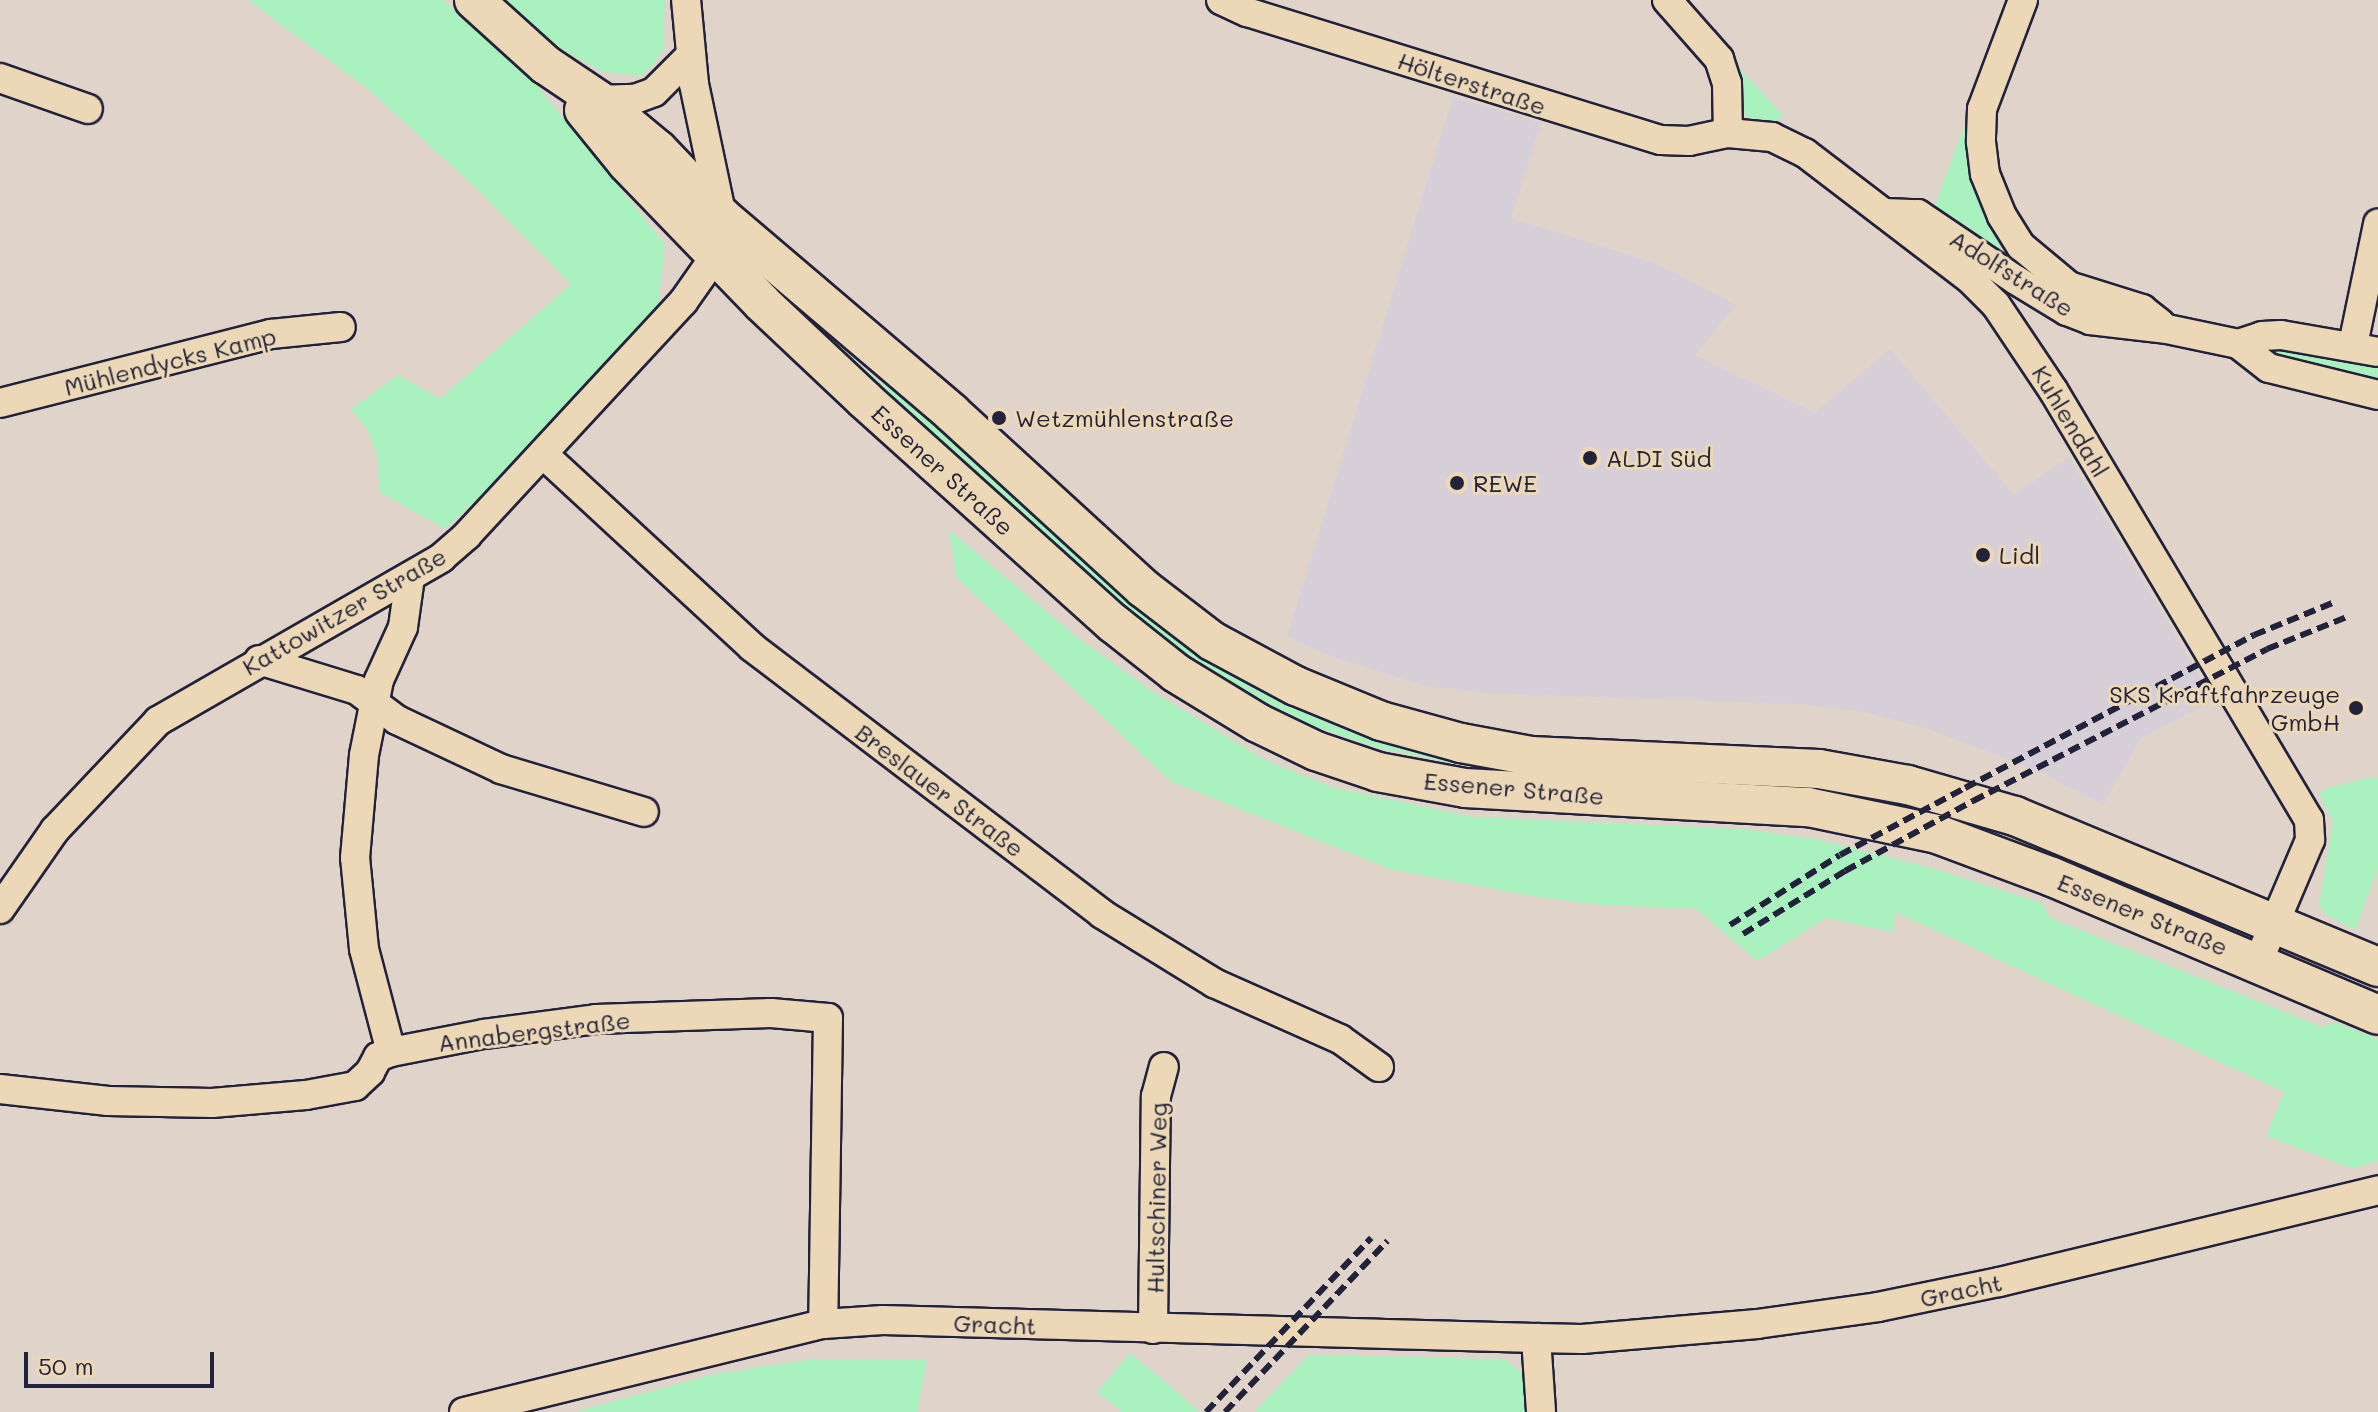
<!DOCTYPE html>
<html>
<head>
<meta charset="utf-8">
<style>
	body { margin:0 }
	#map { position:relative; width:2378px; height:1412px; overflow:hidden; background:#dfd3ca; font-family:Mali,sans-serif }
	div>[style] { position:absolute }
	.built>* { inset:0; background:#d6cfd8 }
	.green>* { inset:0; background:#a9f1bf }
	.roads { filter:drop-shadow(2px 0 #22223b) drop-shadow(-2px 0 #22223b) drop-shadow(0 2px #22223b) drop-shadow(0 -2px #22223b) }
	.minor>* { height:28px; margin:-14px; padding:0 14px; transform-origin:14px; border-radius:14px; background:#ecd8b6 }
	.secondary>* { height:38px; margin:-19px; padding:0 19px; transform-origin:19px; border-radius:19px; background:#ecd8b6 }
	.rail>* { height:6px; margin-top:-3px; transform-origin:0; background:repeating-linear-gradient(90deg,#22223b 0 12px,transparent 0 18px) }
	.dots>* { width:22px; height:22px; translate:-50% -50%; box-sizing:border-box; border:4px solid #ecd8b6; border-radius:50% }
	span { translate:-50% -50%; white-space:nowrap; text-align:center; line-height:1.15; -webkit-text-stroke:6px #ecd8b6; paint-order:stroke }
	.street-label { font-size:24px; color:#22223b }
	.poi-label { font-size:24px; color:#22223b }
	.left { translate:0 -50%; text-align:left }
	.right { translate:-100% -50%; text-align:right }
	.scale { position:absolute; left:24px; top:1352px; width:190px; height:36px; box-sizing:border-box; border:4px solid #22223b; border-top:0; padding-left:10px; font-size:24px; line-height:28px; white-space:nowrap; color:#22223b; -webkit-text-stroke:6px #ecd8b6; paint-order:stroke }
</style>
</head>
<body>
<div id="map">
	<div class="built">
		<div style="clip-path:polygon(1453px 97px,1541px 123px,1511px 218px,1658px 264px,1736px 305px,1695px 355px,1815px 413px,1890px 349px,2014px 495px,2069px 457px,2214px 700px,2141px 738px,2103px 805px,2036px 770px,1928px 729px,1860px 711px,1796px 704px,1482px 693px,1421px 685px,1328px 655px,1287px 637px)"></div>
	</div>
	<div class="green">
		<div style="clip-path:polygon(248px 0,443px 0,536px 84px,665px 244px,658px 307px,526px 455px,445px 529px,379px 492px,378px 457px,367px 429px,351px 409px,398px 375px,440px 399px,571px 284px,478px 190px,369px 90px)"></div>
		<div style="clip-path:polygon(505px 0,665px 0,663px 49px,654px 65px,640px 76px,602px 72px,556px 46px)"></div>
		<div style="clip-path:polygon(1739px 68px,1783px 115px,1771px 126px,1754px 123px,1739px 108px)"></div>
		<div style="clip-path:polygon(1969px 113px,2005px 245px,1984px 252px,1931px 215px)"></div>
		<div style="clip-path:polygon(779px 292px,877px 380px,937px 421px,1106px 575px,1454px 754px,1452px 763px,1378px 748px,1253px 706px,1169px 653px,776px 297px)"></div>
		<div style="clip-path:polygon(2280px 344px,2378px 362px,2378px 388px,2280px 365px,2275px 354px)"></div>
		<div style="clip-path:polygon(949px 530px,1077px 637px,1150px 690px,1265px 760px,1331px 787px,1473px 817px,1744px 829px,1820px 840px,1935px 869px,2042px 903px,2050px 918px,2322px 1027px,2336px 1022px,2378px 1039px,2378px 1160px,2353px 1169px,2266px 1136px,2284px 1092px,1895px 912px,1894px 932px,1826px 918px,1757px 961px,1696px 909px,1602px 905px,1537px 897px,1390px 869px,1170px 781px,956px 577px)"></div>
		<div style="clip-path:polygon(2370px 777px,2378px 778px,2378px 868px,2355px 930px,2325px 914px,2319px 905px,2333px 821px,2319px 794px,2324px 789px)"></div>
		<div style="clip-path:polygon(1130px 1353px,1171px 1387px,1200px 1412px,1122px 1412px,1097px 1392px)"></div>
		<div style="clip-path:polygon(1309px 1355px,1504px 1359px,1523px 1373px,1526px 1412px,1254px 1412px)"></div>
		<div style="clip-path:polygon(813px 1359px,927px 1360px,917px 1412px,574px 1412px,715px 1374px)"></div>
	</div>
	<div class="roads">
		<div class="minor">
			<div style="left:1221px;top:0;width:29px;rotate:25deg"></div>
			<div style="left:1247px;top:12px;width:433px;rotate:17.2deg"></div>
			<div style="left:1661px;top:140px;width:28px;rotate:2deg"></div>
			<div style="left:1689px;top:141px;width:40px;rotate:-12deg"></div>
			<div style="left:1728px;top:133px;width:44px;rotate:5.2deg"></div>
			<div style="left:1772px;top:137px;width:37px;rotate:26deg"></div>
			<div style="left:1805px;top:153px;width:209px;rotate:37.4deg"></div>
			<div style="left:1971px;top:280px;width:35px;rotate:45deg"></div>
			<div style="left:1996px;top:305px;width:102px;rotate:56.2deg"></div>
			<div style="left:2053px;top:390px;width:500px;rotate:59.23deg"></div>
			<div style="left:2309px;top:820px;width:20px;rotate:87deg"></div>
			<div style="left:2310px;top:840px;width:133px;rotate:113.1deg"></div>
			<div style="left:1667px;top:0;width:79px;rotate:48.6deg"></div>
			<div style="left:1719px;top:59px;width:25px;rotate:72deg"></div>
			<div style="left:1727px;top:83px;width:50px;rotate:88.9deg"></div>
			<div style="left:2023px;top:0;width:116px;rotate:110.6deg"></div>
			<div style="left:1982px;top:109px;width:33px;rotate:92deg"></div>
			<div style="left:1981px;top:142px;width:32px;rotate:83deg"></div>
			<div style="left:1985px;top:174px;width:45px;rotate:68deg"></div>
			<div style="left:2002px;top:216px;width:36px;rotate:58deg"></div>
			<div style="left:2021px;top:246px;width:62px;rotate:39.8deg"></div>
			<div style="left:2069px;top:286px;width:77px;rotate:17.5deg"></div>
			<div style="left:2142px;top:309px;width:23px;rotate:38deg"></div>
			<div style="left:0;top:78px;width:93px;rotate:19.4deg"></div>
			<div style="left:598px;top:100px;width:37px;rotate:-2deg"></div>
			<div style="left:635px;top:99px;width:20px;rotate:-20deg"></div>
			<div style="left:654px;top:92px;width:51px;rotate:-45deg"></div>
			<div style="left:1884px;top:213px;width:34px;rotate:2deg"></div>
			<div style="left:1918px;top:214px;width:118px;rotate:34deg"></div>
			<div style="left:2016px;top:280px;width:60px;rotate:31.3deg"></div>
			<div style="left:2067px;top:311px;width:25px;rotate:21deg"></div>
			<div style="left:2090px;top:320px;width:78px;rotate:6.7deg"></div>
			<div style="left:2167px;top:329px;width:73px;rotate:11.9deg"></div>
			<div style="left:2238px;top:344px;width:39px;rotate:38deg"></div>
			<div style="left:2269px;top:368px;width:112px;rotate:13.9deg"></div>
			<div style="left:2238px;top:344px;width:25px;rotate:-18deg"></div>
			<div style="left:2262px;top:336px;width:19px;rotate:-3deg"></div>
			<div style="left:2281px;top:335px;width:98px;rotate:9.9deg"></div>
			<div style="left:2353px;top:345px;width:124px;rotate:-78.3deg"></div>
			<div style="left:0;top:403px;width:280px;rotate:-14.3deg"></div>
			<div style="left:271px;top:334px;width:70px;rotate:-5.7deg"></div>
			<div style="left:543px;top:454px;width:284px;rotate:42.7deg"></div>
			<div style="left:752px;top:647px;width:440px;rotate:37.3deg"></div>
			<div style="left:1102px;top:914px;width:132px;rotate:31.6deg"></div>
			<div style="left:1214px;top:983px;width:138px;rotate:24deg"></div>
			<div style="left:1340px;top:1039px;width:48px;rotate:35.7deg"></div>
			<div style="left:259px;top:660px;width:102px;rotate:17deg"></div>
			<div style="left:357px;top:690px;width:50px;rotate:36.9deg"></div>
			<div style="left:397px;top:720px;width:115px;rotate:25.2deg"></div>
			<div style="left:501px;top:769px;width:149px;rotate:16.7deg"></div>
			<div style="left:0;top:909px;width:96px;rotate:-55.2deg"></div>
			<div style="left:55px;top:830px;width:150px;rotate:-46.6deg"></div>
			<div style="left:158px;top:721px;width:327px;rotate:-29.9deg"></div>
			<div style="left:441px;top:558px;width:35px;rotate:-41deg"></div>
			<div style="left:467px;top:535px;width:318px;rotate:-47.2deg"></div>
			<div style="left:683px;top:302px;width:57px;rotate:-54.9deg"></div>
			<div style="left:716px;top:255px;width:38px;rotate:-81deg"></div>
			<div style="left:722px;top:217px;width:136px;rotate:-101.9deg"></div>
			<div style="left:694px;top:84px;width:84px;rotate:-95.4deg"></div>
			<div style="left:391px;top:1052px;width:106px;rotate:-104.7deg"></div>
			<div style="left:364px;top:949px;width:91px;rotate:-95.6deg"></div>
			<div style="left:355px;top:858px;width:103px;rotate:-85deg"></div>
			<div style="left:364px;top:755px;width:76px;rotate:-78.7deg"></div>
			<div style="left:379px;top:680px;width:58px;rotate:-65.6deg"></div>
			<div style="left:403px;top:627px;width:50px;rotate:-82deg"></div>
			<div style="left:0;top:1089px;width:109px;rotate:6.3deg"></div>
			<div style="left:108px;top:1101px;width:104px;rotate:1.1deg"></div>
			<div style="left:212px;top:1103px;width:94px;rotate:-4.9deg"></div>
			<div style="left:306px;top:1095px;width:50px;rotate:-10.4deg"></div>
			<div style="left:355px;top:1086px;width:21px;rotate:-43deg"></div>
			<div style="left:370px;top:1072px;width:17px;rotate:-62deg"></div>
			<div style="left:378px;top:1057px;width:14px;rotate:-21deg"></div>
			<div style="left:391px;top:1052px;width:95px;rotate:-11deg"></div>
			<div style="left:484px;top:1034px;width:113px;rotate:-7.6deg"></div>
			<div style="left:596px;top:1019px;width:175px;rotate:-2deg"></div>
			<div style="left:771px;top:1013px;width:57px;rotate:5deg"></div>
			<div style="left:828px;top:1018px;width:306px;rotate:90.9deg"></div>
			<div style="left:1153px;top:1329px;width:233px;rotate:-89.3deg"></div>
			<div style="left:1156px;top:1096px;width:30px;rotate:-75deg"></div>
			<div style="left:1536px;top:1338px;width:74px;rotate:86.1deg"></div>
			<div style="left:464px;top:1412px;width:370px;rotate:-13.8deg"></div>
			<div style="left:823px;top:1324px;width:60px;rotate:-3.8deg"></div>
			<div style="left:883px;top:1320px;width:653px;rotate:1.58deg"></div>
			<div style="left:1536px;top:1338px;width:46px;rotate:1.2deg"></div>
			<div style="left:1582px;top:1339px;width:176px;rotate:-4.9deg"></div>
			<div style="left:1757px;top:1324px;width:122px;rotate:-8deg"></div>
			<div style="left:1878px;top:1307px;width:124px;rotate:-11.7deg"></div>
			<div style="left:1999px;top:1282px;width:390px;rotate:-13.6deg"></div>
		</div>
		<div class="secondary">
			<div style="left:474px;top:0;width:97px;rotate:42.1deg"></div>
			<div style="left:546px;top:65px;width:63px;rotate:33.9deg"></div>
			<div style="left:598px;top:100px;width:78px;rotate:39.8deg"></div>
			<div style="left:658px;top:150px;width:93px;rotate:46.3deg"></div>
			<div style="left:722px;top:217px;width:302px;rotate:40.4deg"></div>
			<div style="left:952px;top:413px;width:259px;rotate:42.5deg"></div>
			<div style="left:1143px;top:588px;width:87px;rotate:37.5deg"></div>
			<div style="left:1212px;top:641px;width:95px;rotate:28.2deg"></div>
			<div style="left:1296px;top:686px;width:92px;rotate:22.4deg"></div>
			<div style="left:1381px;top:721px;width:83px;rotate:15.4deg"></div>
			<div style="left:1461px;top:743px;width:71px;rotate:10.5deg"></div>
			<div style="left:1531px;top:756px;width:288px;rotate:2.6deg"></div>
			<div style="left:1819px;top:769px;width:90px;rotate:10.2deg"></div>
			<div style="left:1908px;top:785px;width:111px;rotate:16.2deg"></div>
			<div style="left:2015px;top:816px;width:393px;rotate:22.6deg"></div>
			<div style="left:584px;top:110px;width:68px;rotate:50.9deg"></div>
			<div style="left:627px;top:163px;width:194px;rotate:46deg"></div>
			<div style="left:762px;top:303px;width:141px;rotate:43.3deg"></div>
			<div style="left:865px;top:400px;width:334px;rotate:42deg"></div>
			<div style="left:1113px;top:623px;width:80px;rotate:38.4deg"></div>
			<div style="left:1176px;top:673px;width:96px;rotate:31.4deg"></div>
			<div style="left:1258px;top:723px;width:64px;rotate:25.8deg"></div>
			<div style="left:1316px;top:751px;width:65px;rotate:18.7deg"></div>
			<div style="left:1378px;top:772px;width:88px;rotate:10.4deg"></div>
			<div style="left:1465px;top:788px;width:344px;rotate:3.2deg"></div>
			<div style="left:1808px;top:807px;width:132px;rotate:11.8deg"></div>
			<div style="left:1937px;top:834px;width:123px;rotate:20.5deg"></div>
			<div style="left:2052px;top:877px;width:354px;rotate:22.9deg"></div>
		</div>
	</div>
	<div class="rail">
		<div style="left:1730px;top:925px;width:130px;rotate:-32.5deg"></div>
		<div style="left:1840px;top:855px;width:142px;rotate:-28.2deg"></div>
		<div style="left:1965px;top:788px;width:327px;rotate:-27.9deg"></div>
		<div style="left:2254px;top:635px;width:87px;rotate:-22.2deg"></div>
		<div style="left:1743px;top:934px;width:120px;rotate:-31.7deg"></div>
		<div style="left:1845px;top:871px;width:146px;rotate:-28.7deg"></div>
		<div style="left:1973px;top:801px;width:331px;rotate:-27.3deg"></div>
		<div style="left:2267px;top:649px;width:88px;rotate:-21.9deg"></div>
		<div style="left:1206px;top:1412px;width:240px;rotate:-46.5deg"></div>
		<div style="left:1225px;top:1412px;width:236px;rotate:-46.5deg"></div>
	</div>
	<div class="dots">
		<div style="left:999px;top:418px;background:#22223b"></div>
		<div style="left:1590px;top:458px;background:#22223b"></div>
		<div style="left:1457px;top:483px;background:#22223b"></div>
		<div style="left:1983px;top:555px;background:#22223b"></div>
		<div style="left:2356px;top:708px;background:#22223b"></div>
	</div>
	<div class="street-label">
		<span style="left:1472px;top:83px;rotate:18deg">Hölterstraße</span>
		<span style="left:2012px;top:273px;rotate:32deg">Adolfstraße</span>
		<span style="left:170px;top:361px;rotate:-14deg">Mühlendycks Kamp</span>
		<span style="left:2071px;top:421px;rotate:59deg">Kuhlendahl</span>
		<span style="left:943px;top:470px;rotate:42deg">Essener Straße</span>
		<span style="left:344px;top:611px;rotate:-30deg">Kattowitzer Straße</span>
		<span style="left:1514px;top:788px;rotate:5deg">Essener Straße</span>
		<span style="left:940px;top:790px;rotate:37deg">Breslauer Straße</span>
		<span style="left:2143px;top:914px;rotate:22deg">Essener Straße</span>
		<span style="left:534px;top:1031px;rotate:-7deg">Annabergstraße</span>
		<span style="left:1156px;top:1198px;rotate:-89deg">Hultschiner Weg</span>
		<span style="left:1961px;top:1290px;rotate:-12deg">Gracht</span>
		<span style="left:995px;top:1324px;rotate:2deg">Gracht</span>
	</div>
	<div class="poi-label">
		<span class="left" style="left:1015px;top:418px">Wetzmühlenstraße</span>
		<span class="left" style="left:1606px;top:458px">ALDI Süd</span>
		<span class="left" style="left:1473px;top:483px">REWE</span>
		<span class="left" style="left:1999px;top:555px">Lidl</span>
		<span class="right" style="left:2340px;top:708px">SKS Kraftfahrzeuge<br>GmbH</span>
	</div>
	<div class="scale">50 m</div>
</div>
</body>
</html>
